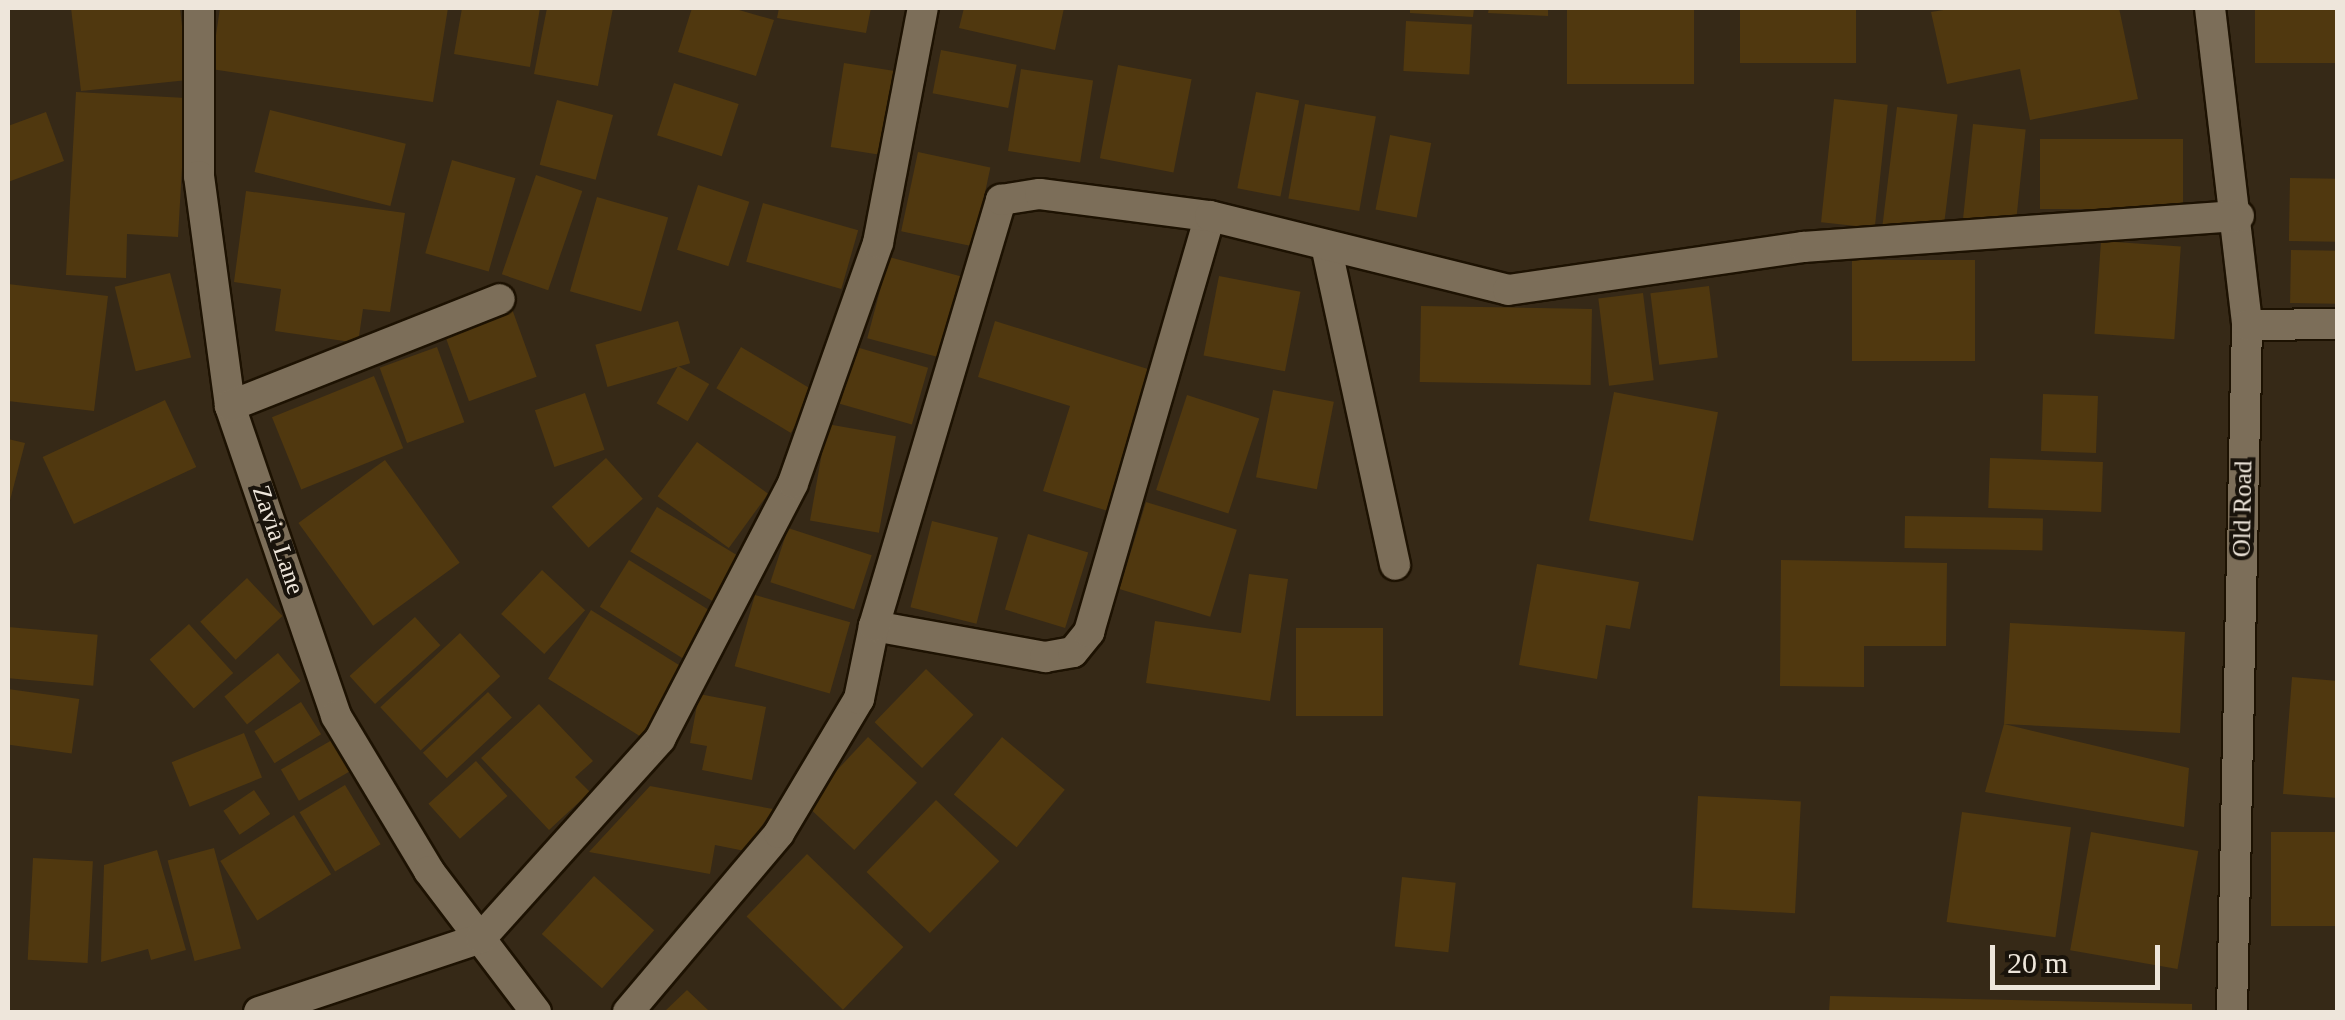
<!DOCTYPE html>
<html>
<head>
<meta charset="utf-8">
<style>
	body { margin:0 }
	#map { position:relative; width:2345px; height:1020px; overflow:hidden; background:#362917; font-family:"Times New Roman",serif }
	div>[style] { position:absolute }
	.building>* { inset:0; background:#50380f; transform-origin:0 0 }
	.roads { filter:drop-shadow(2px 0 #1d1202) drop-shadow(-2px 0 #1d1202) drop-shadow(0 2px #1d1202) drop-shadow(0 -2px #1d1202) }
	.street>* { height:30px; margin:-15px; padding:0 15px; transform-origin:15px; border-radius:15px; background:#7c6e59 }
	span { translate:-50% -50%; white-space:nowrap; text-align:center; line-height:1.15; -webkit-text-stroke:8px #19130b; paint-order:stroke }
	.street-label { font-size:25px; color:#eee6db }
	.frame { position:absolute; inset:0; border:10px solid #eee6db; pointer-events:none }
	.scale { position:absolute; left:1990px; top:945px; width:170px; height:45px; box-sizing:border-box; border:5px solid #eee6db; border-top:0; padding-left:12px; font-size:30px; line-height:35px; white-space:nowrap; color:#eee6db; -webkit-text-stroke:8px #19130b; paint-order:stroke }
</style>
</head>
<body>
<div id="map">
	<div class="building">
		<div style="clip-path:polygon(71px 8px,180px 8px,188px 80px,81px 91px)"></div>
		<div style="clip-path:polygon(220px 8px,448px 8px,433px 102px,211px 69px)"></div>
		<div style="clip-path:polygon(462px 8px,540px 8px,530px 67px,454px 54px)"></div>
		<div style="clip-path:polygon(547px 8px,613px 8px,598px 86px,534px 74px)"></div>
		<div style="clip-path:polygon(692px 8px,732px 8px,774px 20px,756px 76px,678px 52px)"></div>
		<div style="clip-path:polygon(779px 8px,871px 8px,866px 33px,777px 18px)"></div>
		<div style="clip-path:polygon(964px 8px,1064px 8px,1055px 50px,959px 28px)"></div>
		<div style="clip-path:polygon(1410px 8px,1474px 8px,1473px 17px,1410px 13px)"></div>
		<div style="clip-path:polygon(1489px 8px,1548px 8px,1548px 16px,1488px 13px)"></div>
		<div style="left:1567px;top:8px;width:127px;height:76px"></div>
		<div style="left:1740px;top:8px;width:116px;height:55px"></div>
		<div style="clip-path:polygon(1956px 8px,2119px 8px,2138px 99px,2030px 120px,2020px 69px,1947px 84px,1931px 12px)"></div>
		<div style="left:2255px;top:8px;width:83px;height:55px"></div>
		<div style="left:1406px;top:21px;width:66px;height:50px;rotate:3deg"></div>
		<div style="left:941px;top:50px;width:77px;height:44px;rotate:11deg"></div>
		<div style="left:844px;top:63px;width:61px;height:85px;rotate:9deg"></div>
		<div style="left:1118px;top:65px;width:75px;height:95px;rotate:11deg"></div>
		<div style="left:1021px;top:69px;width:73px;height:83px;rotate:9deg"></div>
		<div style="left:674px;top:83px;width:68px;height:55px;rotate:18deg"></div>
		<div style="clip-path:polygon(76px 92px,186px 98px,178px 237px,127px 234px,126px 278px,66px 275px)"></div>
		<div style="left:1256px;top:92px;width:44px;height:98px;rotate:11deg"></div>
		<div style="left:1834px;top:99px;width:54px;height:124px;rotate:6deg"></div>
		<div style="left:557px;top:100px;width:58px;height:67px;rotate:15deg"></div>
		<div style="left:1305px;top:104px;width:72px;height:96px;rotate:10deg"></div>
		<div style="left:1897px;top:107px;width:61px;height:122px;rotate:7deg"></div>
		<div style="left:270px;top:110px;width:140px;height:64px;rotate:14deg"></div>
		<div style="clip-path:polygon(46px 112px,64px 161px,8px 182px,8px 126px)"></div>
		<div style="left:1973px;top:124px;width:53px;height:95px;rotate:6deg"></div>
		<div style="left:1390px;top:135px;width:42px;height:76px;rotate:11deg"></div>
		<div style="left:2183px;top:139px;width:70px;height:143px;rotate:90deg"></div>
		<div style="left:918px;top:152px;width:74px;height:81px;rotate:12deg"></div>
		<div style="left:452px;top:160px;width:66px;height:97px;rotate:16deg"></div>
		<div style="left:536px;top:175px;width:49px;height:105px;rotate:19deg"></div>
		<div style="left:2290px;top:178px;width:48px;height:63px;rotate:1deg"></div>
		<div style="left:698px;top:185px;width:54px;height:68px;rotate:18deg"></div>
		<div style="clip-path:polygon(246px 191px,405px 213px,390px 312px,363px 309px,358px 343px,275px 331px,281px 289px,234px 282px)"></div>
		<div style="left:597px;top:197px;width:74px;height:98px;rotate:16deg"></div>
		<div style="left:763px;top:203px;width:99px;height:61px;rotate:16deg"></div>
		<div style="left:2101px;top:241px;width:80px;height:93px;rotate:4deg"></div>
		<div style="left:2291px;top:250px;width:47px;height:53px;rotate:1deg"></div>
		<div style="left:889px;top:257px;width:79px;height:84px;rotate:15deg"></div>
		<div style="left:1852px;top:260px;width:123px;height:101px"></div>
		<div style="left:170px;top:273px;width:87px;height:57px;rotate:76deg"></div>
		<div style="left:1219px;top:276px;width:83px;height:81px;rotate:11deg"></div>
		<div style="clip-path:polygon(8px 284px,108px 296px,94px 411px,8px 401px)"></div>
		<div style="left:1709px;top:286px;width:72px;height:59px;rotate:83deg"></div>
		<div style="left:1643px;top:293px;width:88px;height:45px;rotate:83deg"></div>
		<div style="left:1421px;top:306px;width:171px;height:76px;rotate:1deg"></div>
		<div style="left:512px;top:309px;width:72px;height:72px;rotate:70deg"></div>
		<div style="left:678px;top:321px;width:44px;height:86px;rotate:74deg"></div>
		<div style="clip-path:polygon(995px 321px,1151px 370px,1108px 511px,1043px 491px,1070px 406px,978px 377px)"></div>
		<div style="left:437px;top:347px;width:80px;height:61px;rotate:70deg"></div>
		<div style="left:741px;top:347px;width:87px;height:48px;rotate:31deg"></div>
		<div style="left:856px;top:347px;width:75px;height:59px;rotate:16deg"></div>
		<div style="left:678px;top:366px;width:36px;height:43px;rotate:30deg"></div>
		<div style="left:374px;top:376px;width:78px;height:110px;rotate:68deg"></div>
		<div style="left:1273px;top:390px;width:62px;height:89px;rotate:11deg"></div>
		<div style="left:1614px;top:392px;width:106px;height:131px;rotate:11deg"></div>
		<div style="left:585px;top:393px;width:60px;height:53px;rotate:71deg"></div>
		<div style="left:2043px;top:394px;width:55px;height:57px;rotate:2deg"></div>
		<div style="left:1187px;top:395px;width:76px;height:100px;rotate:18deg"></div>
		<div style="left:165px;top:400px;width:74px;height:135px;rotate:65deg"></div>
		<div style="left:827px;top:424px;width:70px;height:98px;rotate:10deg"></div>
		<div style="clip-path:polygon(8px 439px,25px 443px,9px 504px,8px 503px)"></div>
		<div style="left:697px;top:442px;width:88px;height:67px;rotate:36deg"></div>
		<div style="left:606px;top:458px;width:55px;height:73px;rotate:48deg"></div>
		<div style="left:1990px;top:458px;width:113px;height:50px;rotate:2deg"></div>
		<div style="left:385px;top:460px;width:127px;height:107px;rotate:54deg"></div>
		<div style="left:1146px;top:502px;width:95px;height:91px;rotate:17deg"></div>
		<div style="left:657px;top:507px;width:109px;height:52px;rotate:31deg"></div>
		<div style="left:1905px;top:516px;width:138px;height:32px;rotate:1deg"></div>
		<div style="left:932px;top:521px;width:68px;height:89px;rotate:14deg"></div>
		<div style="left:788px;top:528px;width:88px;height:57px;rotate:18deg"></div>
		<div style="left:1028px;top:534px;width:63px;height:79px;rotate:17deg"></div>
		<div style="left:629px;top:560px;width:107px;height:55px;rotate:32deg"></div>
		<div style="clip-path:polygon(1781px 560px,1947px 563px,1946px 646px,1864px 646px,1864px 687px,1780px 686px)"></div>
		<div style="clip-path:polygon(1537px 564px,1639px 582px,1630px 629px,1606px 625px,1597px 679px,1519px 665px)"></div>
		<div style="left:542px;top:570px;width:59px;height:60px;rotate:43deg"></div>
		<div style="clip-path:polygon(1249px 574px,1288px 579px,1270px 701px,1146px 683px,1155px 621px,1241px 633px)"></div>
		<div style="left:247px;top:578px;width:52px;height:64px;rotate:47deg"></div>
		<div style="left:755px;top:595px;width:99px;height:74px;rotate:16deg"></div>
		<div style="left:591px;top:610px;width:116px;height:81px;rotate:32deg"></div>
		<div style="left:415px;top:617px;width:38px;height:88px;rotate:48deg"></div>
		<div style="clip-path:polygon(2010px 623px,2185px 632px,2180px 733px,2004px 724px,2189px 768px,2184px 827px,1985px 792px,2004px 724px)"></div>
		<div style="left:189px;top:624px;width:66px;height:53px;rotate:48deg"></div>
		<div style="left:8px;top:627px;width:90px;height:51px;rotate:5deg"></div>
		<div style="left:1296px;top:628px;width:87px;height:88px"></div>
		<div style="left:460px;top:633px;width:59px;height:109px;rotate:47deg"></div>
		<div style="left:278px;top:653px;width:36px;height:69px;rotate:51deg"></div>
		<div style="left:926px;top:669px;width:66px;height:74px;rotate:44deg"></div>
		<div style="clip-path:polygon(2292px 677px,2338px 681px,2338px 798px,2283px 794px)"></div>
		<div style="left:8px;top:689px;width:72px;height:55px;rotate:8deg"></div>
		<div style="left:488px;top:692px;width:35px;height:89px;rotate:47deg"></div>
		<div style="clip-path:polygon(699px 694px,766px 707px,752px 780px,702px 770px,707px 746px,690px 743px)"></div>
		<div style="left:301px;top:702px;width:38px;height:55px;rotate:58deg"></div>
		<div style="clip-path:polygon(539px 704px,593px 761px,575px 777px,590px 792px,549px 830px,481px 758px)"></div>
		<div style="left:244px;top:733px;width:48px;height:78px;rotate:68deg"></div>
		<div style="left:868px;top:737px;width:67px;height:92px;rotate:43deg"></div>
		<div style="left:1002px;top:737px;width:82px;height:75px;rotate:40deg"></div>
		<div style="left:332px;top:740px;width:36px;height:59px;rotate:60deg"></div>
		<div style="left:476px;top:761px;width:47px;height:64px;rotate:48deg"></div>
		<div style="left:345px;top:785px;width:69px;height:53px;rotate:59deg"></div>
		<div style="clip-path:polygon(650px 786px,773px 809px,745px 851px,715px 845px,710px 874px,589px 852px)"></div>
		<div style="left:254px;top:790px;width:29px;height:37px;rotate:56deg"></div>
		<div style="left:1698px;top:796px;width:103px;height:112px;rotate:3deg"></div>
		<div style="left:936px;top:800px;width:88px;height:100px;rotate:44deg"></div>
		<div style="left:1962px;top:812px;width:110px;height:111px;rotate:8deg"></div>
		<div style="left:294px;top:815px;width:70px;height:87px;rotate:58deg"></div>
		<div style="left:2091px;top:832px;width:109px;height:120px;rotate:10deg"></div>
		<div style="left:2338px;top:832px;width:94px;height:67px;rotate:90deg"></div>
		<div style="left:214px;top:848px;width:104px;height:48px;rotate:75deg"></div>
		<div style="clip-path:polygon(157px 850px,186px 950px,151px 960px,148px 949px,101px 962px,104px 865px)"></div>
		<div style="left:807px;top:854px;width:134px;height:87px;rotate:44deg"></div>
		<div style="left:33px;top:858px;width:60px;height:102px;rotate:3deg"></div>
		<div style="left:594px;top:876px;width:81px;height:78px;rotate:42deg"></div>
		<div style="left:1402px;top:877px;width:54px;height:70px;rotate:6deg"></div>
		<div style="clip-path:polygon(687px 990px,710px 1012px,664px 1012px)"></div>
		<div style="clip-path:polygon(1830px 996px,2192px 1004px,2192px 1012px,1829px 1012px)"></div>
	</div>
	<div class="roads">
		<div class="street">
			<div style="left:199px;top:8px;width:168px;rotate:90deg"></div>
			<div style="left:199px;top:176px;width:232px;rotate:82.3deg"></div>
			<div style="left:230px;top:406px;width:328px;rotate:71.1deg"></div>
			<div style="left:336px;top:716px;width:181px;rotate:59deg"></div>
			<div style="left:429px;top:871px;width:177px;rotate:52.8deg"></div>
			<div style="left:2210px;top:8px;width:319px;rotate:83.3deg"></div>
			<div style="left:2247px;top:325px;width:687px;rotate:91.25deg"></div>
			<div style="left:1327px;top:250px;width:322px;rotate:77.8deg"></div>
			<div style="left:2247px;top:325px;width:91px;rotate:-0.6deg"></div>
			<div style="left:230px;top:406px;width:290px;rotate:-21.6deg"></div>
			<div style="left:874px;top:626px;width:174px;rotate:10.3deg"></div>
			<div style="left:1045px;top:657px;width:28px;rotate:-10deg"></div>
			<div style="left:1073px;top:652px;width:26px;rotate:-51deg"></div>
			<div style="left:1089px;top:632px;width:433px;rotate:-73.8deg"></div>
			<div style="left:259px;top:1012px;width:234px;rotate:-18.4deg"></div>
			<div style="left:481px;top:938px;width:268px;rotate:-48deg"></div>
			<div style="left:660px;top:739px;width:288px;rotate:-62.5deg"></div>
			<div style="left:793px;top:483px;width:255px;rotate:-70.5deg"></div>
			<div style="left:878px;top:243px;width:239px;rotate:-79.2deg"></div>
			<div style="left:628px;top:1012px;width:234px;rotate:-49.8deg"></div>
			<div style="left:779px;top:833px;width:156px;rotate:-59.2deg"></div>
			<div style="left:859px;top:699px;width:75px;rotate:-78.4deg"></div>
			<div style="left:874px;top:626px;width:445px;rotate:-73.4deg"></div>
			<div style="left:1001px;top:200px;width:39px;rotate:-9deg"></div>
			<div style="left:1040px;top:194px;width:171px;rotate:7.4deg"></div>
			<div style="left:1210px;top:216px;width:307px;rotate:13.9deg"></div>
			<div style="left:1508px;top:290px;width:299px;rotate:-8.3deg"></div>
			<div style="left:1804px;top:247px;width:436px;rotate:-4.1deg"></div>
		</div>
	</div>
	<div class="street-label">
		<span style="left:2243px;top:509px;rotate:-89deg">Old Road</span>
		<span style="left:278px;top:540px;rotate:71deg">Zavia Lane</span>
	</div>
	<div class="frame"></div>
	<div class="scale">20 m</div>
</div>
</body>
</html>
